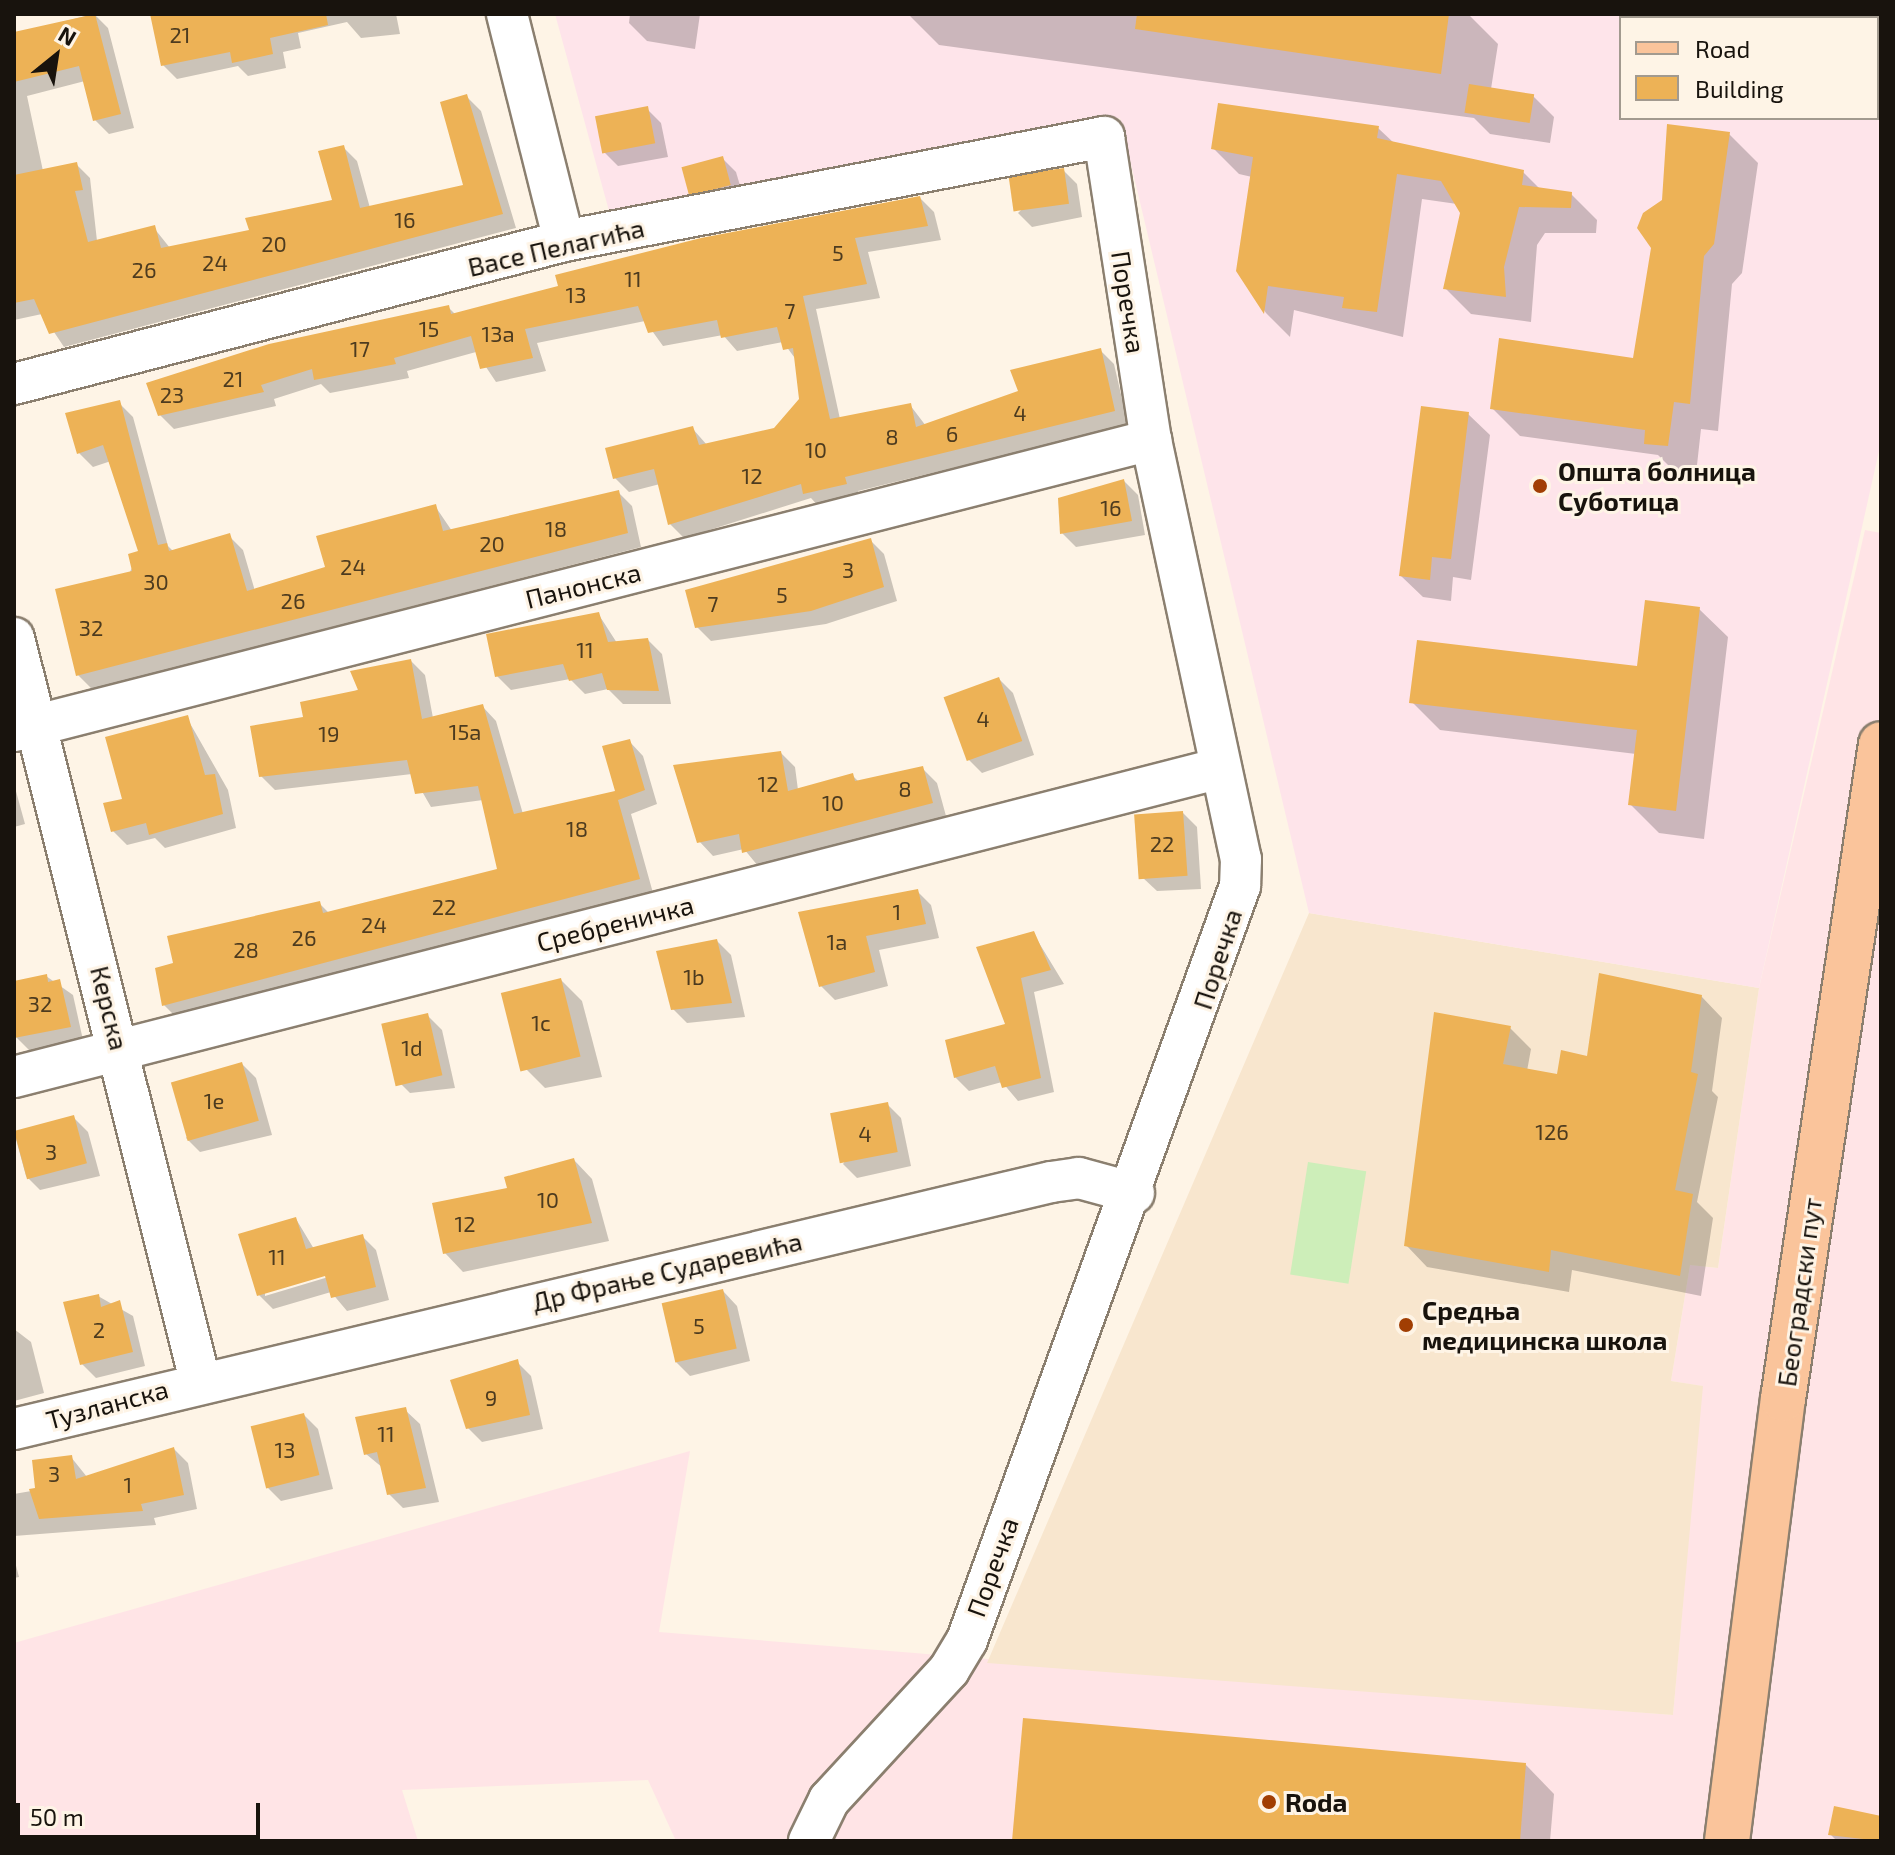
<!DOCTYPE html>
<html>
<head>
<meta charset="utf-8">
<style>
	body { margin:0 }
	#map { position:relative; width:1895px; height:1855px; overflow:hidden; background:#fef4e6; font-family:"Exo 2",sans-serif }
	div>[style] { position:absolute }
	.commercial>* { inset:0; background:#ffe4e6 }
	.built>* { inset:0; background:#f8e6ce }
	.medical>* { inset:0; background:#fee4ea }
	.green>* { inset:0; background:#cdeeb9; transform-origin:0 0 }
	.shadow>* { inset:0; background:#0003 }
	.building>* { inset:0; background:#edb256; transform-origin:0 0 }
	.roads { filter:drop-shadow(2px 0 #8b7f6f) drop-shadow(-2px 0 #8b7f6f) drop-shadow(0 2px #8b7f6f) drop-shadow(0 -2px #8b7f6f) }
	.minor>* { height:40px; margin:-20px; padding:0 20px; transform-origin:20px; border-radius:20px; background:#fff }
	.major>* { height:44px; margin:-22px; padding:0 22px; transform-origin:22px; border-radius:22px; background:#fac49b }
	.dots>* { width:22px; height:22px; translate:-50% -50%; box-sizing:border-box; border:4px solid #fef4e6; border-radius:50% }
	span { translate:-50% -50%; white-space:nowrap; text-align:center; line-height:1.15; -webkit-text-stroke:6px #fef4e6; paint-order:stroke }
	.number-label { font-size:22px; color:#4d3b1f }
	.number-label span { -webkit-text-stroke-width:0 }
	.street-label { font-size:26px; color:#18130d }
	.poi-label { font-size:26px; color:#18130d; font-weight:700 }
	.left { translate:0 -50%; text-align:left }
	.frame { position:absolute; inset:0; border:16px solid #18130d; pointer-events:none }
	.legend { position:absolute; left:1619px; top:16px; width:260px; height:104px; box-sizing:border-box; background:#fef4e6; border:2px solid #a29a8f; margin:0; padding:10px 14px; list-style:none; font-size:24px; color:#18130d }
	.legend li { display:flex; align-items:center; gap:16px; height:40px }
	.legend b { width:40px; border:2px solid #a29a8f }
	.north { position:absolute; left:16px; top:16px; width:80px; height:80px; -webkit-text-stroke:6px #fef4e6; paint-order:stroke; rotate:30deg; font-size:22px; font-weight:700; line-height:32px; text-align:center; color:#18130d }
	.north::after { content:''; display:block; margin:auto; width:28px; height:36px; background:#18130d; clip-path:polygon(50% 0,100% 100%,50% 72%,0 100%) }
	.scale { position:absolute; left:16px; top:1803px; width:244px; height:36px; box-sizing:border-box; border:4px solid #18130d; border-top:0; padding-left:10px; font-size:24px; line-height:28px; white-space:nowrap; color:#18130d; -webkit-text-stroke:6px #fef4e6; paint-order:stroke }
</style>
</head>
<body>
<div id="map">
	<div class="commercial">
		<div style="clip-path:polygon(1865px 530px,1881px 533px,1881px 1841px,676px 1841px,648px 1780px,402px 1790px,418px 1841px,14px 1841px,14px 1643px,690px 1451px,659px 1632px,1673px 1715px,1702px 1386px,1671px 1381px,1690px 1265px,1718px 1268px,1759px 988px)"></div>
	</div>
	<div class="built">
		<div style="clip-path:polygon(1309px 913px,1759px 988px,1718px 1268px,1690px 1265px,1671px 1381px,1703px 1386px,1673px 1715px,987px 1663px)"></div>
	</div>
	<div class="medical">
		<div style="clip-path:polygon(evenodd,555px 14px,1881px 14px,1881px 442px,1759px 988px,1309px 913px,1120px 118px,609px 211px,555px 14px,1621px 18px,1877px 18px,1877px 118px,1621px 118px,1621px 18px)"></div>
	</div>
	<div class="green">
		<div style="left:1308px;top:1162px;width:59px;height:114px;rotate:9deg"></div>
	</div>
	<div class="shadow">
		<div style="clip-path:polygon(94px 14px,108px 28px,134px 128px,109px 134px,95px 120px,85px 81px,27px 96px,43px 171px,76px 164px,90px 178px,97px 241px,154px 228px,170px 248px,251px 231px,335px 202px,343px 147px,357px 161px,370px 208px,466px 186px,467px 97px,481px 111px,516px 228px,64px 347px,42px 314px,14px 320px,14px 34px)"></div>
		<div style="clip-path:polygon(152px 14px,396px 14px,400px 34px,361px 38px,347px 22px,298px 33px,301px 48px,283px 52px,286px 68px,248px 76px,238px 66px,177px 79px,163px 65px)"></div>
		<div style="clip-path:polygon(630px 14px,700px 14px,695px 49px,647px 41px,629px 23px)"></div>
		<div style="clip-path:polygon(908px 14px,1468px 14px,1498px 44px,1491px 89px,1533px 96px,1554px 117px,1550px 143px,1490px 134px,1474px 118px,939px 45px)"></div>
		<div style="clip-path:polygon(1829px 14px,1881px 14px,1881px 80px,1877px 18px)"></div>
		<div style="clip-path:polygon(647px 109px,661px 123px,668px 157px,618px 166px,604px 152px)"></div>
		<div style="clip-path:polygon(1378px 128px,1395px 144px,1523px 172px,1540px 189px,1571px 194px,1597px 220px,1596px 233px,1545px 233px,1537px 245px,1531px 322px,1471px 314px,1445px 288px,1462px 212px,1457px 204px,1422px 199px,1403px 337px,1294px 310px,1290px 337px,1266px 313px,1238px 271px,1252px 177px,1239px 174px,1213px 148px)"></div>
		<div style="clip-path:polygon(1729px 134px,1758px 163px,1742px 273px,1732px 284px,1718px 431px,1701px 429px,1696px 474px,1675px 472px,1658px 455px,1520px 436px,1492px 408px,1635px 360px,1664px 201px)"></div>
		<div style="clip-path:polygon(722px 158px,736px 172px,744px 199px,704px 207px,690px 193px)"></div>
		<div style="clip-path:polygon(1063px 170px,1077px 184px,1082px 217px,1032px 227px,1018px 213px)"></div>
		<div style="clip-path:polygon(920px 198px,934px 212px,941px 240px,868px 252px,880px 298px,816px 309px,840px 419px,910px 405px,926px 426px,1021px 392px,1100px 350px,1114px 364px,1128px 425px,858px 491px,860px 498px,819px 507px,811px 498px,684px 538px,670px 524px,660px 484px,629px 492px,615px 478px,692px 428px,707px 445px,775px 430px,801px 400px,797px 361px,783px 342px,737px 351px,723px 335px,663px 346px,645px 321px,537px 343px,546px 371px,496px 382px,476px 352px,407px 371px,409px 378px,330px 393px,321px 384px,274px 399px,276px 406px,174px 429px,160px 415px,448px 307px,456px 315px)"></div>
		<div style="clip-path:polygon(119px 403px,133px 417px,168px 546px,173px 551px,229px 536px,243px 550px,255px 591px,328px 568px,318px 537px,435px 506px,452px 531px,618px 492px,632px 506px,641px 547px,92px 689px,78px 675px,140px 552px,111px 461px,93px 467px,79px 453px)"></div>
		<div style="clip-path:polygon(1468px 414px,1490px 435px,1471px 580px,1453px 577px,1451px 601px,1423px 597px,1401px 576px)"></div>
		<div style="clip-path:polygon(1124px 481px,1138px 495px,1145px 535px,1076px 547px,1062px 533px)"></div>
		<div style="clip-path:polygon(870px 540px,884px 554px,897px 601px,826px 624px,711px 641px,697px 627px)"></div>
		<div style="clip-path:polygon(1699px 609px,1728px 637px,1704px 839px,1659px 833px,1631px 805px,1636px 754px,1440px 730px,1412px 702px,1639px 669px)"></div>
		<div style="clip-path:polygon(599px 615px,617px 643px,648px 640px,662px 654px,671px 704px,623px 704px,608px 689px,585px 694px,570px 679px,511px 690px,497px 676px)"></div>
		<div style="clip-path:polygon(411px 661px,425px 675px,433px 718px,482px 706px,496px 721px,523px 814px,618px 793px,629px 741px,643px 756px,657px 804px,631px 814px,653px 893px,178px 1019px,164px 1005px,175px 964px,319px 903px,330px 914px,499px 870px,483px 800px,431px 807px,412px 774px,275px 790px,261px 776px,305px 718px)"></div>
		<div style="clip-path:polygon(999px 679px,1013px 693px,1034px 755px,982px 773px,968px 759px)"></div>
		<div style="clip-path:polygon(187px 718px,228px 790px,236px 828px,165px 848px,155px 838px,127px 845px,113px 831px,124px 801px)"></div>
		<div style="clip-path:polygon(781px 753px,795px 767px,798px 790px,852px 775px,859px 782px,923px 769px,937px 783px,946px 816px,758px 866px,744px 849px,713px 856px,699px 841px)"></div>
		<div style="clip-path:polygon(14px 784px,25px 824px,14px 827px)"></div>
		<div style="clip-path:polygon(1183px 813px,1197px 827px,1201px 889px,1157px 891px,1142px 877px)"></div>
		<div style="clip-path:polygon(917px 891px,931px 905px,939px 938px,879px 950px,888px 986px,835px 1000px,821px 986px,801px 914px)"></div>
		<div style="clip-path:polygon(1033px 933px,1064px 984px,1034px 992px,1054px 1092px,1018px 1101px,1002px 1082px,969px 1091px,955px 1077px,1008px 1025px)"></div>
		<div style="clip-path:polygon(717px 941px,731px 955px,745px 1017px,687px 1023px,673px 1009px)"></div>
		<div style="clip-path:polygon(46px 976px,73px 995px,83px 1040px,30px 1051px,16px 1037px,14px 983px)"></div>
		<div style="clip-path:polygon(561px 980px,582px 1001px,602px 1077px,545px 1088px,523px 1066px)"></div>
		<div style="clip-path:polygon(1701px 996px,1722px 1018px,1712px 1091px,1718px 1097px,1697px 1202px,1713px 1218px,1701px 1296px,1572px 1270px,1569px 1292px,1427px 1267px,1406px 1245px,1510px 1028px,1531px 1049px,1527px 1071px,1559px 1077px)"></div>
		<div style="clip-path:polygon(427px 1015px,442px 1030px,455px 1088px,410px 1093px,396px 1079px)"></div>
		<div style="clip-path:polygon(242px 1064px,256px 1078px,272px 1135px,200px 1152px,186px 1138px)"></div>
		<div style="clip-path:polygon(887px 1104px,901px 1118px,911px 1166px,857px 1178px,843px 1164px)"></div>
		<div style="clip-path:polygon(74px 1118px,88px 1132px,100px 1176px,40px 1190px,26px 1176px,14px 1132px)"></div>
		<div style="clip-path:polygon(574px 1160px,592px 1179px,609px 1241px,463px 1272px,445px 1253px,510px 1190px)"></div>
		<div style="clip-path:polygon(evenodd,296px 1219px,314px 1249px,362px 1236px,376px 1250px,389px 1300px,347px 1311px,331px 1292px,273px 1309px,259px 1295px,241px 1235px,296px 1219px,334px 1272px,335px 1275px,265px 1296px,265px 1292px,334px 1272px)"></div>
		<div style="clip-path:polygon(723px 1291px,737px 1306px,750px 1361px,690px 1376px,676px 1362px)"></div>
		<div style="clip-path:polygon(98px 1296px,133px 1316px,145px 1366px,96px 1378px,82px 1364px)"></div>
		<div style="clip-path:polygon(14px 1329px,31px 1342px,44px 1393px,14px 1401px)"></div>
		<div style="clip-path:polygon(517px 1362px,531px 1376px,543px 1429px,482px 1442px,468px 1428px)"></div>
		<div style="clip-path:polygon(405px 1410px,420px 1424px,439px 1502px,403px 1508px,389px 1494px,383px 1468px,366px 1454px)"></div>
		<div style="clip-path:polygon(304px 1415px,318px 1429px,333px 1489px,281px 1501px,267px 1487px)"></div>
		<div style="clip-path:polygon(174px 1449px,188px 1463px,197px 1509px,154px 1518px,156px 1525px,14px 1536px,14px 1494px,37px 1490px,71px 1457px,87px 1477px)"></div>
		<div style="clip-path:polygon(14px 1558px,19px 1577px,14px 1578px)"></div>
		<div style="clip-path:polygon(1526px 1765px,1554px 1794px,1550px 1841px,1014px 1841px)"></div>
		<div style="clip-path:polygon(1881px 1818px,1881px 1841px,1837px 1841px,1830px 1834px)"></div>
	</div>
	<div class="building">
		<div style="clip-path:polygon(95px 14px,121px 114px,93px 121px,79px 66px,14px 82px,14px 32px)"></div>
		<div style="clip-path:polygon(150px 14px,326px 14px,328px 25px,270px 38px,273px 54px,232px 63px,230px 52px,161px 66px)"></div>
		<div style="clip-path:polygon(1137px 14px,1449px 14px,1441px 74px,1135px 29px)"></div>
		<div style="left:1469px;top:84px;width:66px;height:29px;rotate:9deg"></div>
		<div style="clip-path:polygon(467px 94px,503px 214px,49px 334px,34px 299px,14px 303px,14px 175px,77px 162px,83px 190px,75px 191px,88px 242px,155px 225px,161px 248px,249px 230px,245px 218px,332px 200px,318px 151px,344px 145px,360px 208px,463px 185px,440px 102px)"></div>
		<div style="clip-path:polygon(1218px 103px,1379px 126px,1377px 138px,1524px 170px,1522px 185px,1572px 192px,1571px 208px,1519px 207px,1504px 267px,1506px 297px,1443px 289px,1460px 213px,1441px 181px,1397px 174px,1377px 312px,1342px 308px,1344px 297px,1268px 286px,1264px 314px,1236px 271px,1253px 157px,1211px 149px)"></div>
		<div style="left:648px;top:106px;width:38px;height:54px;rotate:79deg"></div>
		<div style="clip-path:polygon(1667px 124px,1730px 132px,1714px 244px,1704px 256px,1690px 404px,1674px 402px,1668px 446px,1644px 444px,1645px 430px,1490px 409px,1499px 338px,1633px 358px,1651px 248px,1637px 228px,1643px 213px,1662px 200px)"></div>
		<div style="left:723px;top:156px;width:30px;height:43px;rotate:75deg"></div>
		<div style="left:1064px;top:168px;width:36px;height:56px;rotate:82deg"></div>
		<div style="clip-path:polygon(920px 196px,928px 226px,855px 238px,867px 284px,803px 296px,830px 419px,911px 403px,916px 427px,1018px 391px,1010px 370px,1101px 348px,1115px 411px,845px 477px,847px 484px,803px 494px,801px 484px,668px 525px,654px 469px,613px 479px,605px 448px,693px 426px,699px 445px,774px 428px,799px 399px,793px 348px,783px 350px,777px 327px,721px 338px,717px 320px,648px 333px,638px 306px,525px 329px,533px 358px,480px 369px,471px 336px,394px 358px,396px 364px,314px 380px,312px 369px,261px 385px,264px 392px,158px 416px,146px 383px,269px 344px,449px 305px,451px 314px,558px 286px,555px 275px,701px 238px)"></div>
		<div style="clip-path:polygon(120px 400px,158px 545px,167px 543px,169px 551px,230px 533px,247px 591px,325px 567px,316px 536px,436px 504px,443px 531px,619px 490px,628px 533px,76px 676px,55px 589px,132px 571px,128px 554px,138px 551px,103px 445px,77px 454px,65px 413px)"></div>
		<div style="clip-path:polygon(1421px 406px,1469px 412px,1451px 559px,1432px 557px,1430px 580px,1399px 576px)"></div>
		<div style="clip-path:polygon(1124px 479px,1132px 521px,1060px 534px,1058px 498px)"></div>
		<div style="clip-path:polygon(871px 538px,884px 587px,811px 611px,695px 628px,685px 590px)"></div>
		<div style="clip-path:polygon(1645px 600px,1700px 607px,1676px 811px,1628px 805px,1637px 730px,1409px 703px,1417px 640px,1637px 666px)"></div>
		<div style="clip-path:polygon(599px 612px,608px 642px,648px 638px,659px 691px,607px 690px,602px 673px,569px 681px,563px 664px,495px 677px,486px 634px)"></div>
		<div style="clip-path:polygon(411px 659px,422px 719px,483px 704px,514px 814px,615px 791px,602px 746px,630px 739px,645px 790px,618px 800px,640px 879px,162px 1006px,155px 968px,173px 963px,167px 936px,320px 901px,323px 913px,497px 869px,478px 786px,415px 794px,407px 760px,259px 777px,250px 726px,303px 717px,300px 702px,358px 690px,350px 671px)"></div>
		<div style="left:999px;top:677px;width:68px;height:59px;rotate:70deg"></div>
		<div style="clip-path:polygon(188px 715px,205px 775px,215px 774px,223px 814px,149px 835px,146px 823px,111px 832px,103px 803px,122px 799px,105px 737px)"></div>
		<div style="clip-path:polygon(781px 751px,788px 791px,853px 773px,855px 781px,923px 766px,933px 803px,742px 853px,739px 834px,697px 843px,673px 765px)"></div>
		<div style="left:1183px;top:811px;width:65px;height:49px;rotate:86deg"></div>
		<div style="clip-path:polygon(918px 889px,926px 924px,866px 936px,875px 972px,819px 987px,798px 912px)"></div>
		<div style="clip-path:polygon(1034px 931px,1051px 970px,1021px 978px,1041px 1078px,1002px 1088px,995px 1066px,954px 1078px,945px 1040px,1005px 1024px,976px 947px)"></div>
		<div style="clip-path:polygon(717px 939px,732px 1003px,671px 1010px,656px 951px)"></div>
		<div style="clip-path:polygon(1599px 973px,1702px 995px,1691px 1072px,1698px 1074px,1675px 1190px,1693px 1194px,1680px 1276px,1551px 1250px,1549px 1272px,1404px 1246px,1434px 1012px,1511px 1026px,1503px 1064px,1557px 1074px,1561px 1050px,1587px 1056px)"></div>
		<div style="clip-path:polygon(47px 974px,48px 982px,60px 979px,71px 1027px,14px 1038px,14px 981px)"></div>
		<div style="left:561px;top:978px;width:81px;height:62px;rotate:76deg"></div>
		<div style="left:428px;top:1013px;width:64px;height:48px;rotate:77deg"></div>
		<div style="left:242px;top:1062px;width:61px;height:74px;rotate:74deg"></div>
		<div style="left:888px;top:1102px;width:51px;height:59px;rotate:79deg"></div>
		<div style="left:74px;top:1115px;width:50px;height:62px;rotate:75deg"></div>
		<div style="clip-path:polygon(574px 1158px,592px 1223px,443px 1254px,432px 1203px,507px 1188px,504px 1177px)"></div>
		<div style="clip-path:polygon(296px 1217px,306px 1249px,363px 1234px,376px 1287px,331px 1298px,325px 1276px,257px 1296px,238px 1234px)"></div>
		<div style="left:723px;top:1289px;width:61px;height:63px;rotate:77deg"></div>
		<div style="clip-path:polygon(99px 1294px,101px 1307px,120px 1300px,133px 1352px,80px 1365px,63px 1302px)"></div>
		<div style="clip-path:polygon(518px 1359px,530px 1415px,466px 1429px,450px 1380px)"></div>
		<div style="clip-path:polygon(406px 1407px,426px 1488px,387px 1495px,377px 1452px,364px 1455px,355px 1417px)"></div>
		<div style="left:304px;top:1413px;width:64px;height:55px;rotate:76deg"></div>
		<div style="clip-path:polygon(174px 1447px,184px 1495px,141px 1504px,143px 1511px,39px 1519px,29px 1489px,35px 1488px,32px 1460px,72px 1455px,76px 1479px)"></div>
		<div style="clip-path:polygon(1023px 1718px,1526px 1763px,1520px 1841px,1012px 1841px)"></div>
		<div style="clip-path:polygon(1834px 1806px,1881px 1816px,1881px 1841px,1828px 1835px)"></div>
	</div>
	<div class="roads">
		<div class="minor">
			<div style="left:507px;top:14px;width:234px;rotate:75.9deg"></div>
			<div style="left:14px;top:384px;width:568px;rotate:-14.57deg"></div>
			<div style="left:564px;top:241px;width:550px;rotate:-10.9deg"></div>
			<div style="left:1104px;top:137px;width:307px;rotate:81.2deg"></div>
			<div style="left:1151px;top:440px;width:429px;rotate:77.9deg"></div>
			<div style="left:1241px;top:859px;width:27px;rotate:92deg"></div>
			<div style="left:1240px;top:886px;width:802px;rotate:109.9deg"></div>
			<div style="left:967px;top:1640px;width:35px;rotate:121deg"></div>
			<div style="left:949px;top:1670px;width:177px;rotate:132.7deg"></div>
			<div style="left:829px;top:1800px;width:46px;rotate:116deg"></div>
			<div style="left:14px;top:638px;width:765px;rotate:75.93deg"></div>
			<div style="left:14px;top:731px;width:1174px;rotate:-14.36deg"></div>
			<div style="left:14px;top:1077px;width:1242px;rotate:-14.36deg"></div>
			<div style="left:14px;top:1429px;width:1066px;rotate:-13.4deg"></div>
			<div style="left:1051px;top:1182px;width:28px;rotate:-8deg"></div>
			<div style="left:1079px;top:1178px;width:57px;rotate:15.3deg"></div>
		</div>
		<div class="major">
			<div style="left:1727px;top:1841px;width:446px;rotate:-82.8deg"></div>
			<div style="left:1783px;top:1399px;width:662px;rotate:-81.49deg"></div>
		</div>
	</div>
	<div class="dots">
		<div style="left:1540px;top:486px;background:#a13e03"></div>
		<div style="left:1406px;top:1325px;background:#a13e03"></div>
		<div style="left:1269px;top:1802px;background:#a13e03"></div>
	</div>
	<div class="number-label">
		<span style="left:180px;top:35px">21</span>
		<span style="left:405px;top:220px">16</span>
		<span style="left:274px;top:244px">20</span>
		<span style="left:838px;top:253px">5</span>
		<span style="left:215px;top:263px">24</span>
		<span style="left:144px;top:270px">26</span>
		<span style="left:633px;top:279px">11</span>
		<span style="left:576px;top:295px">13</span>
		<span style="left:790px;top:311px">7</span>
		<span style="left:429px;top:329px">15</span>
		<span style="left:498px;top:334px">13a</span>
		<span style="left:360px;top:349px">17</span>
		<span style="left:233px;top:379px">21</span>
		<span style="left:172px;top:395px">23</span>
		<span style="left:1020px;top:413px">4</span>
		<span style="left:952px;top:434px">6</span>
		<span style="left:892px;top:437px">8</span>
		<span style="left:816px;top:450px">10</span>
		<span style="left:752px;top:476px">12</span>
		<span style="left:1111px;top:508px">16</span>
		<span style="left:556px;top:529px">18</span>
		<span style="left:492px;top:544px">20</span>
		<span style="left:353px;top:567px">24</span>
		<span style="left:848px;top:570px">3</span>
		<span style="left:156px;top:582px">30</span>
		<span style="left:782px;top:595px">5</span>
		<span style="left:293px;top:601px">26</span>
		<span style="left:713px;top:604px">7</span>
		<span style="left:91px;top:628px">32</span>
		<span style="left:585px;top:650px">11</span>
		<span style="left:983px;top:719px">4</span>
		<span style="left:465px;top:732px">15a</span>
		<span style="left:329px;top:734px">19</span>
		<span style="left:768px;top:784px">12</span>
		<span style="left:905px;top:789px">8</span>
		<span style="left:833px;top:803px">10</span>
		<span style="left:577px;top:829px">18</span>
		<span style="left:1162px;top:844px">22</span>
		<span style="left:444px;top:907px">22</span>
		<span style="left:897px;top:912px">1</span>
		<span style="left:374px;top:925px">24</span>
		<span style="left:304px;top:938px">26</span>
		<span style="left:837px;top:942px">1a</span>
		<span style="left:246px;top:950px">28</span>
		<span style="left:694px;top:977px">1b</span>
		<span style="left:40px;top:1004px">32</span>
		<span style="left:541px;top:1023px">1c</span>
		<span style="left:412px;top:1048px">1d</span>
		<span style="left:214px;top:1101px">1e</span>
		<span style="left:1552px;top:1132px">126</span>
		<span style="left:865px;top:1134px">4</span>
		<span style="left:51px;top:1152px">3</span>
		<span style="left:548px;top:1200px">10</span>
		<span style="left:465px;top:1224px">12</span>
		<span style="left:277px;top:1257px">11</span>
		<span style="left:699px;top:1326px">5</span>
		<span style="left:99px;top:1330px">2</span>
		<span style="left:491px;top:1398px">9</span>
		<span style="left:386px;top:1434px">11</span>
		<span style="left:285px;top:1450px">13</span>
		<span style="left:54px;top:1474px">3</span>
		<span style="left:128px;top:1485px">1</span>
	</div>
	<div class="street-label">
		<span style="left:556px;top:247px;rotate:-13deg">Васе Пелагића</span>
		<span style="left:1129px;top:302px;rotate:81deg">Поречка</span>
		<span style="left:583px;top:585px;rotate:-14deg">Панонска</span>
		<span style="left:615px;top:923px;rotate:-14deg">Сребреничка</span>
		<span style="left:1217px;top:959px;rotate:-72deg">Поречка</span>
		<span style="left:110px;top:1008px;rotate:76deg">Керска</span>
		<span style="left:667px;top:1271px;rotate:-13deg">Др Фрање Сударевића</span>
		<span style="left:1799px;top:1292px;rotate:-82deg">Београдски пут</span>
		<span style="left:107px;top:1404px;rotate:-15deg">Тузланска</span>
		<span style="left:992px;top:1567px;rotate:-70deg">Поречка</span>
	</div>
	<div class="poi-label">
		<span class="left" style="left:1558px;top:486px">Општа болница<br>Суботица</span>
		<span class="left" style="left:1422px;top:1325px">Средња<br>медицинска школа</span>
		<span class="left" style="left:1285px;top:1802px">Roda</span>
	</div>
	<div class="frame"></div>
	<ul class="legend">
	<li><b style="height:10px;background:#fac49b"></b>Road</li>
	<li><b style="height:22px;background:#edb256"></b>Building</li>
	</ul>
	<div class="north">N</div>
	<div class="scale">50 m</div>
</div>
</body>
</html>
